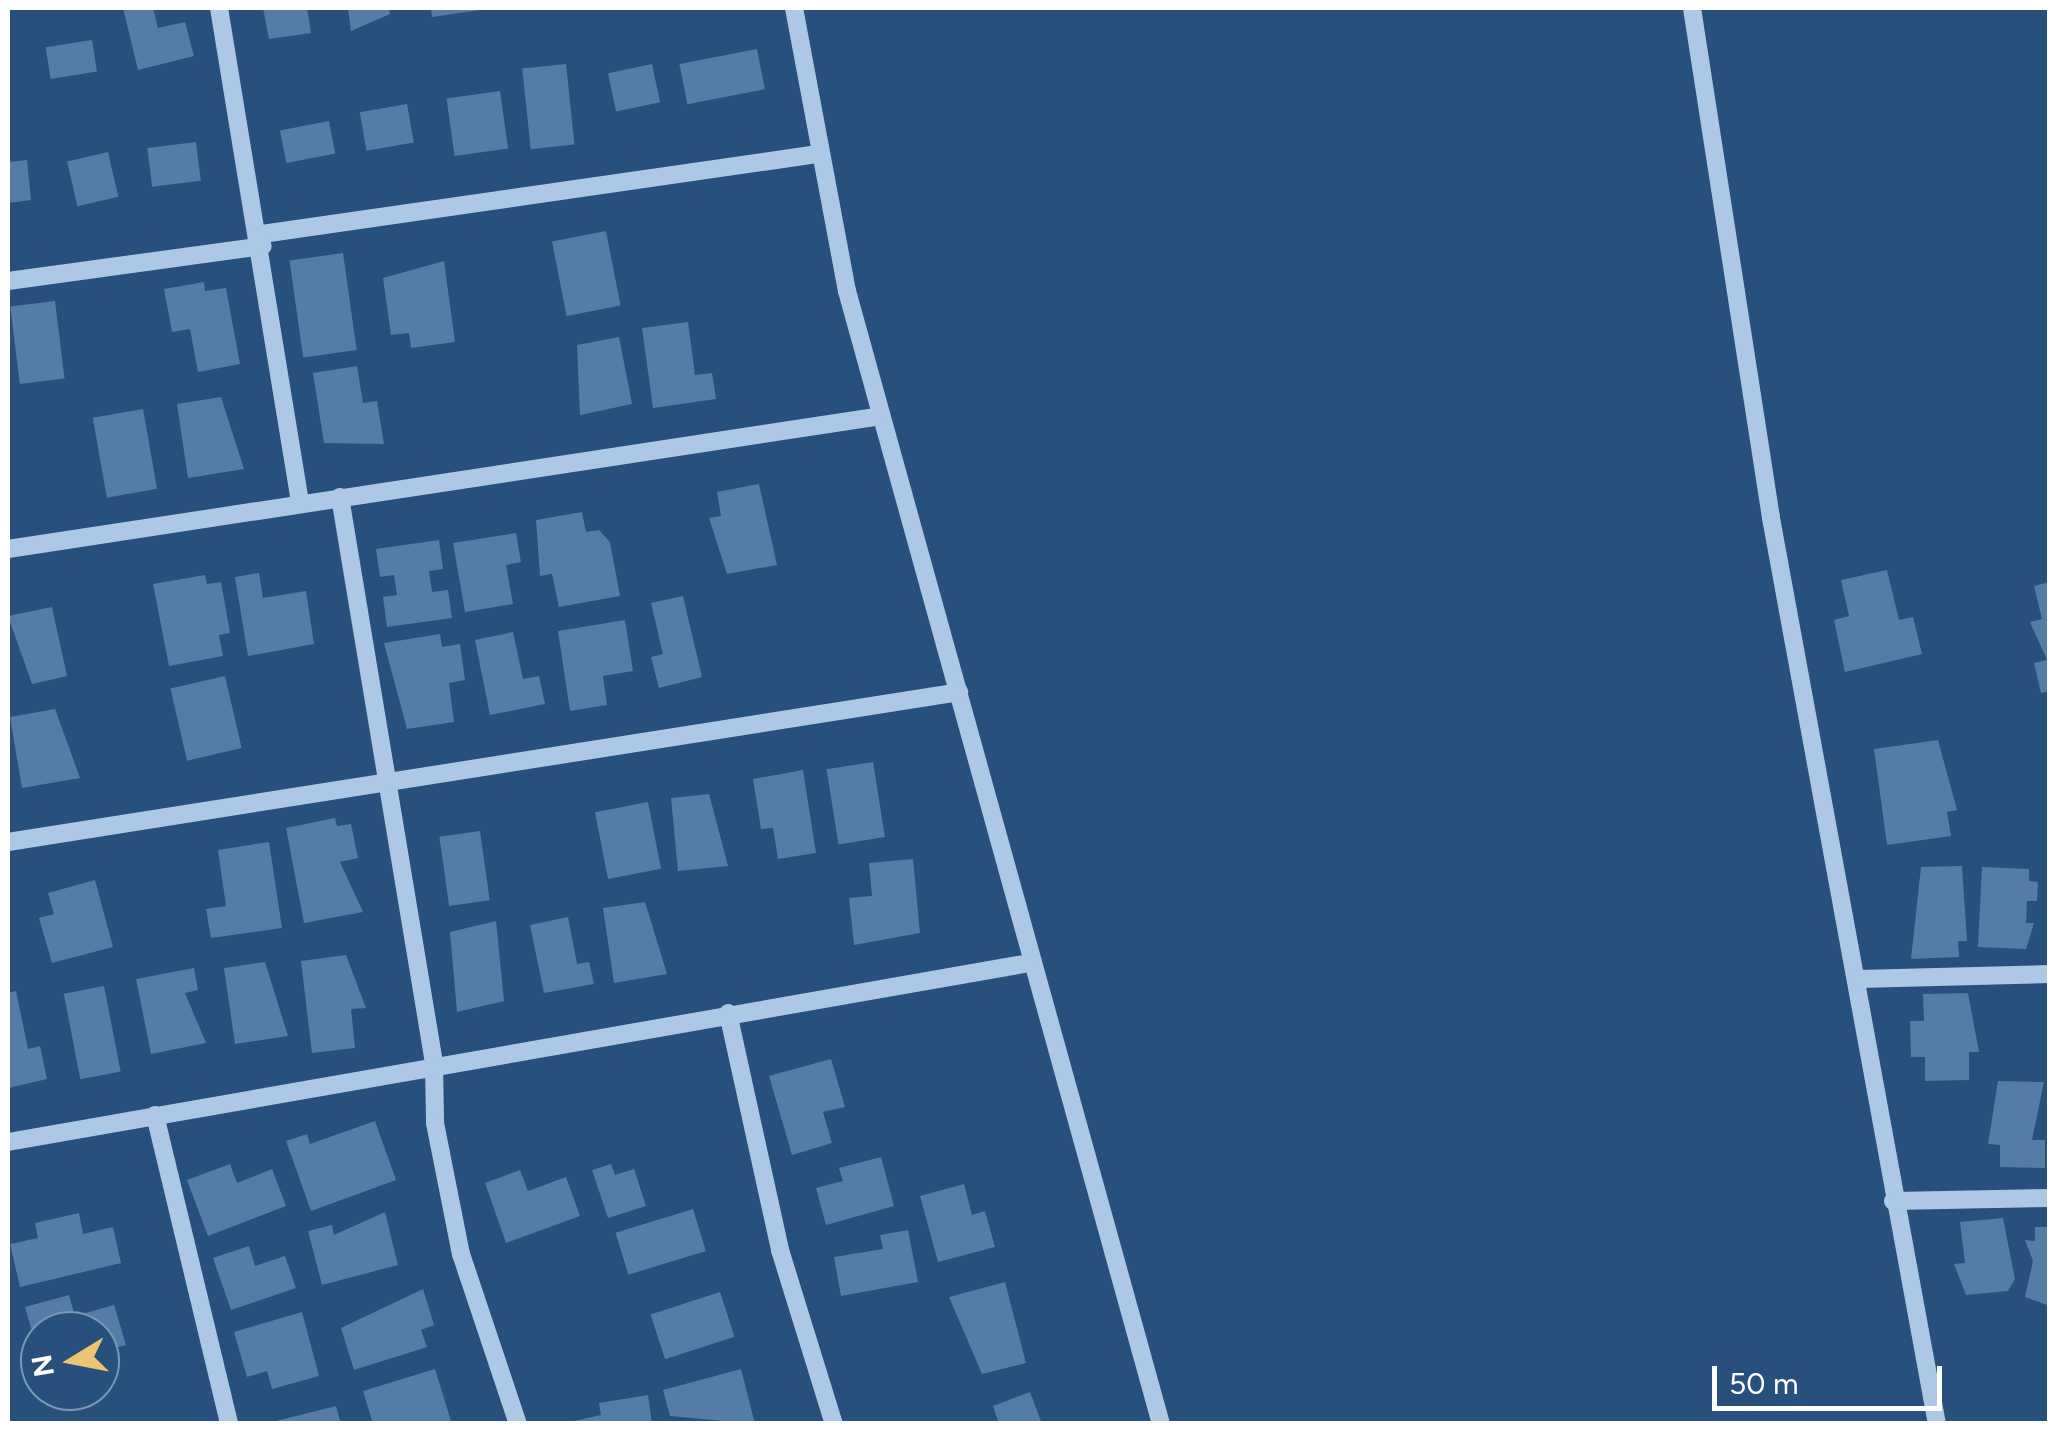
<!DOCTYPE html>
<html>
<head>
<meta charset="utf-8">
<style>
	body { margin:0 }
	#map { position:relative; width:2057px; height:1431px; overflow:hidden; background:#27507d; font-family:Figtree,sans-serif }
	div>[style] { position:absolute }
	.building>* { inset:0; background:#547ca7; transform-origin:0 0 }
	.minor>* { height:18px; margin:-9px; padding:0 9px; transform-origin:9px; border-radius:9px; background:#adc8e4 }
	span { translate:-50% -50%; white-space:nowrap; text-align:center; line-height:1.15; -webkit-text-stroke:8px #27507d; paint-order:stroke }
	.frame { position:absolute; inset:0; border:10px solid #fff; pointer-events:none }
	.north { position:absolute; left:20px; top:1311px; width:100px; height:100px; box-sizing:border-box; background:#27507d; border:2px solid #7d96b1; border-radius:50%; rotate:260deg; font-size:28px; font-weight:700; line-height:40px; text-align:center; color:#fff }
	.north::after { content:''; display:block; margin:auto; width:35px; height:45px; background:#ecc473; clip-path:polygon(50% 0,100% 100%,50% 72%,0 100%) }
	.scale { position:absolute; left:1712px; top:1366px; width:230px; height:45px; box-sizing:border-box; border:5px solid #fff; border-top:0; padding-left:12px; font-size:30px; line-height:35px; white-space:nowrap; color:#fff; -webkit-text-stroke:8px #27507d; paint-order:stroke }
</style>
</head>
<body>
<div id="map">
	<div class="building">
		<div style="clip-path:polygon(123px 8px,153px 8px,158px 28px,185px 22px,194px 56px,138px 70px)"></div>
		<div style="clip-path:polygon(263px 8px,307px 8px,311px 33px,269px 39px)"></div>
		<div style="clip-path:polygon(348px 8px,389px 8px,390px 14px,351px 31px)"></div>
		<div style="clip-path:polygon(431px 8px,479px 8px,480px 10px,432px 17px)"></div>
		<div style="left:92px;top:40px;width:32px;height:47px;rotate:81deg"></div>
		<div style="left:757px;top:49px;width:41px;height:79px;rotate:79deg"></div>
		<div style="left:566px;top:64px;width:81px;height:44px;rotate:84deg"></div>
		<div style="left:652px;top:64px;width:39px;height:45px;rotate:78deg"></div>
		<div style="left:500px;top:91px;width:58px;height:54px;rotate:82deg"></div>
		<div style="left:407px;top:104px;width:39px;height:48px;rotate:80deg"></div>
		<div style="left:329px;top:121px;width:33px;height:50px;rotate:79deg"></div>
		<div style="left:196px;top:142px;width:39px;height:49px;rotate:83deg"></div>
		<div style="left:108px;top:152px;width:46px;height:42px;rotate:77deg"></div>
		<div style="clip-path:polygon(27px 160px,31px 200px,8px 203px,8px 162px)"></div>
		<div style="left:606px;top:231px;width:76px;height:55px;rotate:79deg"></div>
		<div style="left:343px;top:253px;width:98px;height:54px;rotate:82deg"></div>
		<div style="clip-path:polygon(444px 261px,455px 342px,411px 348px,409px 333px,391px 335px,383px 278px)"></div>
		<div style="clip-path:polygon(204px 282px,205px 291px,226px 288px,240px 364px,198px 372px,190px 329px,172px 332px,164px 289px)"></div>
		<div style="left:55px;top:301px;width:78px;height:45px;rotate:83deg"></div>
		<div style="clip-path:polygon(688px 322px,695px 375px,712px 373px,716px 399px,653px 408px,642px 328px)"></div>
		<div style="clip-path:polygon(619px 337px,632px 404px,580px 415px,577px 345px)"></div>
		<div style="clip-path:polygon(357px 366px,363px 403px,377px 401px,384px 444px,324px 443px,313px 373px)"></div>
		<div style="clip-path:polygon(221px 397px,244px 469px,188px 478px,177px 404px)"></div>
		<div style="left:143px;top:409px;width:81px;height:51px;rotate:80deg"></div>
		<div style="clip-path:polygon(759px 484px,777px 565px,727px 574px,709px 518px,721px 516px,717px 492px)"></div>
		<div style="clip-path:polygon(582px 512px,586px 532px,599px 530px,610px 542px,620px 596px,559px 607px,552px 574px,540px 576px,536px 520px)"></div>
		<div style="clip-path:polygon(516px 533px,521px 562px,506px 565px,513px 604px,465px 612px,453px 543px)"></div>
		<div style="clip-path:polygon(439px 540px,443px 569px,429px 571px,432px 592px,448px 590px,452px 618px,387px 627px,383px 597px,397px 595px,394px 575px,380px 577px,376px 549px)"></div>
		<div style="clip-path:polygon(1887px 570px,1899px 620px,1913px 617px,1922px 654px,1845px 672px,1834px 620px,1849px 616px,1841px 580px)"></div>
		<div style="clip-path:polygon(259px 573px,263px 598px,306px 591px,314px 644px,248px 656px,235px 577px)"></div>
		<div style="clip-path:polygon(205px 575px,207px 584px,221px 582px,230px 633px,219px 635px,223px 656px,169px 666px,153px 584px)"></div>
		<div style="clip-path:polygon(2050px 582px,2050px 691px,2041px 693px,2034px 663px,2047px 660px,2030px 622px,2042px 619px,2034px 586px)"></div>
		<div style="clip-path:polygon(683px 596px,702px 677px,659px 688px,651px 657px,663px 654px,651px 603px)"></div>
		<div style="clip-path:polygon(52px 607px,67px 676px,32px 684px,8px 616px)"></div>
		<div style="clip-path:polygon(625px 620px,633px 671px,603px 676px,607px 705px,570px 711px,558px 631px)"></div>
		<div style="clip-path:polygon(513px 632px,523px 679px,539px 676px,545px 704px,490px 715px,475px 640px)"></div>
		<div style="clip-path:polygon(440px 634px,442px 647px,460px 644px,465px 680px,449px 683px,454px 722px,407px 729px,384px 643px)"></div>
		<div style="left:225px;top:676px;width:74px;height:56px;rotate:77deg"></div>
		<div style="clip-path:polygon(55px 709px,80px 778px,22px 788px,10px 717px)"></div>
		<div style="clip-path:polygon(1938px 740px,1957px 810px,1947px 812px,1951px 836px,1887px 845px,1874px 749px)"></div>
		<div style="left:873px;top:762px;width:76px;height:47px;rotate:81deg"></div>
		<div style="clip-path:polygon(803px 770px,816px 853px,778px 859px,773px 828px,761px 829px,753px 779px)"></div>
		<div style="clip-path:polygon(709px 794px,728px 866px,678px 871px,671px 798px)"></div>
		<div style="left:648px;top:802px;width:68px;height:54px;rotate:79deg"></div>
		<div style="clip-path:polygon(335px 818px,337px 826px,351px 824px,358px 858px,340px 862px,363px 912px,304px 923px,286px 828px)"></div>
		<div style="left:480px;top:831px;width:70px;height:41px;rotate:82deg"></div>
		<div style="clip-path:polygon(269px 842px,282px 928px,211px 938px,206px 909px,226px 906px,218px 850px)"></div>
		<div style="clip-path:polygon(913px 859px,920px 933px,854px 945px,849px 898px,872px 896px,869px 863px)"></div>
		<div style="clip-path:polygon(1962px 866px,1967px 941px,1958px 941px,1959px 957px,1911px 959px,1921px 867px)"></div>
		<div style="clip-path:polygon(1982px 867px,2029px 869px,2029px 881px,2038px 882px,2037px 901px,2027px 901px,2026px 923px,2034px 923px,2026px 949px,1978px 947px)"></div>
		<div style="clip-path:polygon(95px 880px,113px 947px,52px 963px,39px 918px,54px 914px,48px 893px)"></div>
		<div style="clip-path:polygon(645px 902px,667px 974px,614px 983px,603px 908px)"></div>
		<div style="clip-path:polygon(568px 917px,577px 964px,589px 962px,594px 984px,544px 993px,530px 925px)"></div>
		<div style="clip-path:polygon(496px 921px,504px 1001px,457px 1012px,450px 932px)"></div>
		<div style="clip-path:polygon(346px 955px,366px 1008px,351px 1009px,355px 1048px,312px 1053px,301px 961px)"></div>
		<div style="clip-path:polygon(265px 962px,288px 1036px,235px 1044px,224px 968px)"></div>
		<div style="clip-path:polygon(194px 968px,198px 990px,185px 993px,206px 1043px,151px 1054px,136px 979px)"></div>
		<div style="left:104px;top:986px;width:87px;height:41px;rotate:79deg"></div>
		<div style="clip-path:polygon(16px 991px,28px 1049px,40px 1046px,47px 1079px,8px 1088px,8px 993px)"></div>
		<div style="clip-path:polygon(1968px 993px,1979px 1052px,1969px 1052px,1969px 1080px,1925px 1081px,1925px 1057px,1911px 1057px,1910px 1021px,1924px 1021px,1923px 994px)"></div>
		<div style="clip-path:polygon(831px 1059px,845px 1107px,823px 1112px,832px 1143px,792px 1155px,769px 1076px)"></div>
		<div style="clip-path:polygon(1998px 1081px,2044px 1082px,2032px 1140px,2045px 1140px,2045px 1168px,2000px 1167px,2000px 1145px,1988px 1144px)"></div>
		<div style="clip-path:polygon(375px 1121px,396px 1180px,311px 1211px,286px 1141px,307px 1134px,310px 1144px)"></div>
		<div style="clip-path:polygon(881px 1157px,894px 1206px,826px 1225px,816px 1188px,843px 1181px,839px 1168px)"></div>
		<div style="clip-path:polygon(230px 1164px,237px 1183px,272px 1169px,286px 1206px,208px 1236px,187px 1180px)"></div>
		<div style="clip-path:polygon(611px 1164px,615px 1175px,634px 1169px,646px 1206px,608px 1218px,592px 1170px)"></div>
		<div style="clip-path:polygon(520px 1170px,528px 1191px,566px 1177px,580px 1216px,506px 1243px,485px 1183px)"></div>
		<div style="clip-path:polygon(964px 1184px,972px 1215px,985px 1211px,995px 1247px,938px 1262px,920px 1196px)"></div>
		<div style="left:693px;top:1209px;width:44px;height:81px;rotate:73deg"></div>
		<div style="clip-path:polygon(385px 1212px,398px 1265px,322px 1285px,308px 1231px,332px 1225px,334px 1235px)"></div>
		<div style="clip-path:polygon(79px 1213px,83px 1234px,113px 1227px,121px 1263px,20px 1287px,10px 1244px,38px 1238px,35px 1223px)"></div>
		<div style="clip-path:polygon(2003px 1218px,2015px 1279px,2008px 1291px,1966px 1295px,1954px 1264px,1965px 1263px,1960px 1222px)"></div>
		<div style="clip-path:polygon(2035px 1227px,2050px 1227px,2050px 1306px,2025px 1297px,2033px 1261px,2025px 1240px,2035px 1241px)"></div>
		<div style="clip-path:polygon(908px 1230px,918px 1282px,841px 1296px,834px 1257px,883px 1249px,880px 1235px)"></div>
		<div style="clip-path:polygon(249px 1246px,255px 1266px,285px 1256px,296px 1288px,231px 1310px,213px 1258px)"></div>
		<div style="clip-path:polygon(1005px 1282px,1026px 1363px,982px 1374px,949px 1297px)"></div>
		<div style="clip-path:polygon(423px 1289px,434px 1325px,421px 1330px,427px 1347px,354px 1370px,341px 1328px)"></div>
		<div style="left:720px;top:1292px;width:47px;height:73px;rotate:72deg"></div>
		<div style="clip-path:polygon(69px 1295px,75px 1316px,114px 1305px,126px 1345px,100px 1352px,100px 1331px,40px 1331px,39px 1356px,25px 1307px)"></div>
		<div style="clip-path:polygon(302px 1312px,319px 1376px,272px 1389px,267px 1371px,247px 1377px,234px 1332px)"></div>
		<div style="clip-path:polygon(435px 1369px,451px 1421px,373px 1424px,363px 1391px)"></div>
		<div style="clip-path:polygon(741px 1369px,755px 1424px,670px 1416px,663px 1390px)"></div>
		<div style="clip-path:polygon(1030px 1392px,1042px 1424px,999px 1424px,993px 1406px)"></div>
		<div style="clip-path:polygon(648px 1395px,652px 1424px,560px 1424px,601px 1415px,599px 1403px)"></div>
		<div style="clip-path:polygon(336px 1406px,341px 1424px,272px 1424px,272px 1422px)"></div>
	</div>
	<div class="minor">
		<div style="left:219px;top:8px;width:501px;rotate:80.69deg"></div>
		<div style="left:794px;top:8px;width:288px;rotate:79.4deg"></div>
		<div style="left:847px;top:291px;width:1176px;rotate:74.51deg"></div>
		<div style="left:1692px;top:8px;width:516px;rotate:81.19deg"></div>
		<div style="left:1771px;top:518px;width:921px;rotate:79.62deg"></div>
		<div style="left:262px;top:234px;width:562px;rotate:-8.19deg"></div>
		<div style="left:8px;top:281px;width:257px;rotate:-7.8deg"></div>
		<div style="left:340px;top:497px;width:574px;rotate:80.57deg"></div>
		<div style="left:434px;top:1063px;width:60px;rotate:89deg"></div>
		<div style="left:435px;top:1123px;width:134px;rotate:78.8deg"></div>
		<div style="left:461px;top:1254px;width:179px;rotate:71.5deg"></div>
		<div style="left:8px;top:549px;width:883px;rotate:-8.66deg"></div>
		<div style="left:8px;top:842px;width:963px;rotate:-8.96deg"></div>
		<div style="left:1859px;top:979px;width:191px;rotate:-1.5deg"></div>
		<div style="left:728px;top:1013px;width:243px;rotate:77.6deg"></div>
		<div style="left:780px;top:1250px;width:182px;rotate:72.8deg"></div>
		<div style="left:155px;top:1115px;width:318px;rotate:76.5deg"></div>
		<div style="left:8px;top:1142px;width:1037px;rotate:-9.94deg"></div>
		<div style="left:1893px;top:1201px;width:157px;rotate:-1.1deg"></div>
	</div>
	<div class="frame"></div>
	<div class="north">N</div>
	<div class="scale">50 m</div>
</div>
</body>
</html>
